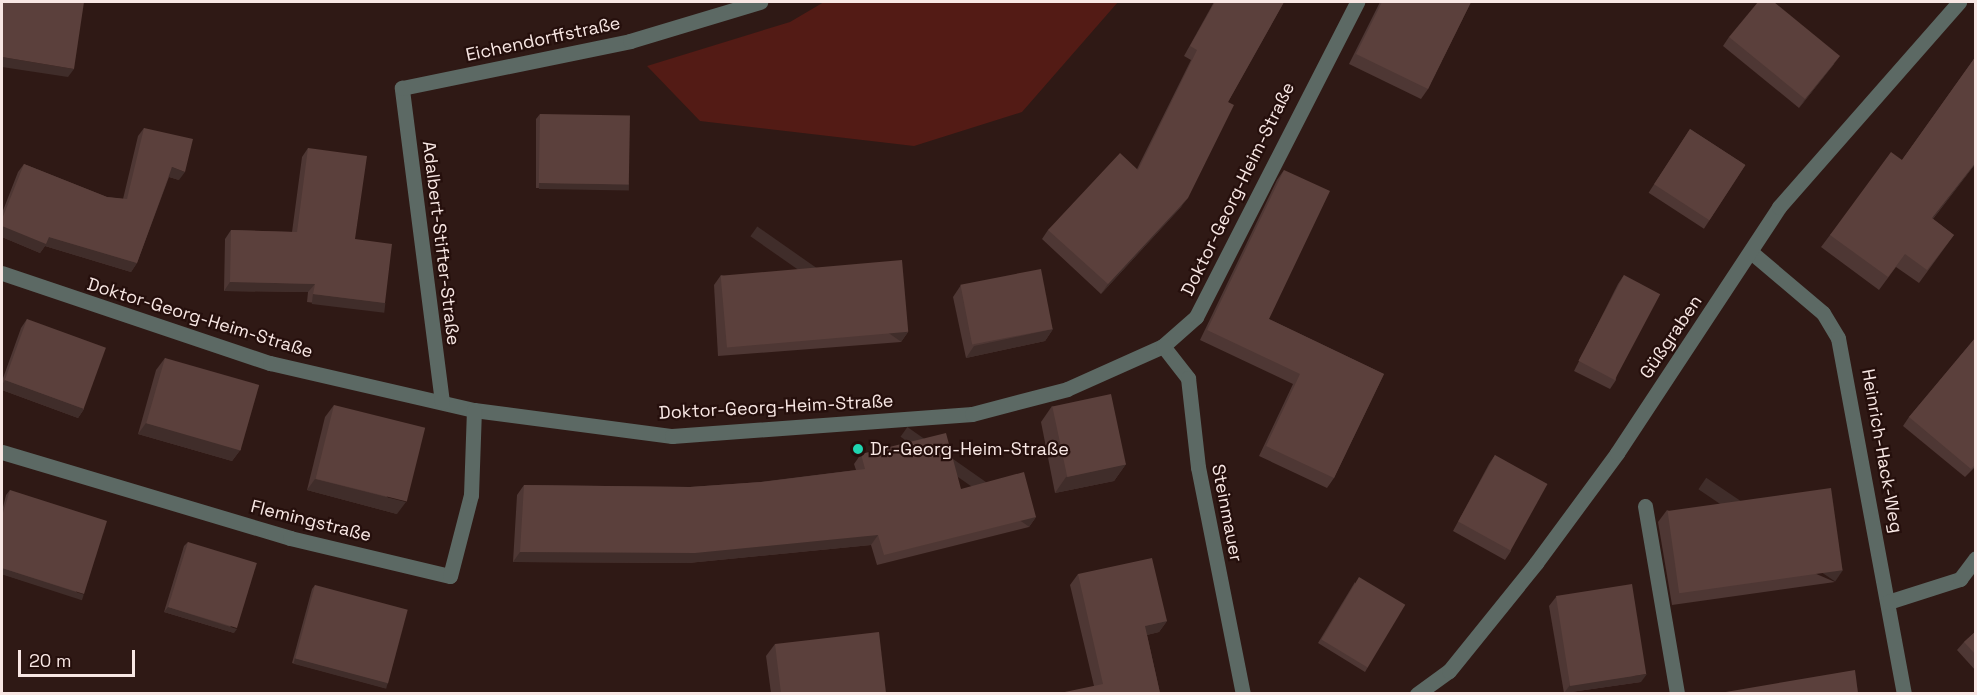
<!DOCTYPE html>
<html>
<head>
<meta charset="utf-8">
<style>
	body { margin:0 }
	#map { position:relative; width:1977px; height:695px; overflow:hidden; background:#2f1915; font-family:"Space Grotesk",sans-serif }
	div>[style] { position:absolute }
	.green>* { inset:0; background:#531b15 }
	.lane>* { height:15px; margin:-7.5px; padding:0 7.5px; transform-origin:7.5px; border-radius:7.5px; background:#5c6964 }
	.street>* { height:15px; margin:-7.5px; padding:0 7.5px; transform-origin:7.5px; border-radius:7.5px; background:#5c6964 }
	.wall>* { inset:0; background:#4e3734; transform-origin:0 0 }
	.shaded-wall>* { inset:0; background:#402d2a; transform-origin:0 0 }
	.building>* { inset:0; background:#5b403c; transform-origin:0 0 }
	.dots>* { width:16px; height:16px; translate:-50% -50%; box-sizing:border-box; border:3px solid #250f0c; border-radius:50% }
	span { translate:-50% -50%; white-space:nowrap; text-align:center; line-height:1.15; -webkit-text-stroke:4.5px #250f0c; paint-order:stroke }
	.street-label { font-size:18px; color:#f8e7e4 }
	.poi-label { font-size:18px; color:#f8e7e4 }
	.left { translate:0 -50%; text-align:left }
	.frame { position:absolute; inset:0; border:3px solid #f8e7e4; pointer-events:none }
	.scale { position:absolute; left:18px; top:650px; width:117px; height:27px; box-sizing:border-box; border:3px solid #f8e7e4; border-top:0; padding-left:8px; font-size:18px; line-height:21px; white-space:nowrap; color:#f8e7e4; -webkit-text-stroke:4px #250f0c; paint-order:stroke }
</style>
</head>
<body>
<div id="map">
	<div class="green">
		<div style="clip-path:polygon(824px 2px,1118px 2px,1022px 112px,914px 146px,700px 121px,647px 66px,790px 22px)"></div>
	</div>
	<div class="lane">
		<div style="left:1645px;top:506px;width:191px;rotate:80.3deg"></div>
	</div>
	<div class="street">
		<div style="left:1751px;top:252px;width:94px;rotate:40.3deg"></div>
		<div style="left:1823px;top:313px;width:29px;rotate:59deg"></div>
		<div style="left:1838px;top:338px;width:362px;rotate:79.5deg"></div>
		<div style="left:2px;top:273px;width:283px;rotate:18.6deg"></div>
		<div style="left:270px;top:363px;width:209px;rotate:13deg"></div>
		<div style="left:474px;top:410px;width:200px;rotate:7.5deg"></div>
		<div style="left:672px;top:436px;width:301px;rotate:-4.2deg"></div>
		<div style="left:972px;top:414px;width:98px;rotate:-14.7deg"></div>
		<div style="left:1067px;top:389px;width:105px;rotate:-24.1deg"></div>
		<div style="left:1163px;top:346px;width:44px;rotate:-41.3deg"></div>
		<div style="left:1196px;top:317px;width:354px;rotate:-62.9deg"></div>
		<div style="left:1163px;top:346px;width:41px;rotate:52deg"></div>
		<div style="left:1188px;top:378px;width:90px;rotate:83.6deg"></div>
		<div style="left:1198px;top:467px;width:231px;rotate:78.8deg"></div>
		<div style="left:442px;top:402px;width:317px;rotate:-97.3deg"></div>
		<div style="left:402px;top:88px;width:233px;rotate:-11.6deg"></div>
		<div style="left:630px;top:41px;width:136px;rotate:-16.7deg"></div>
		<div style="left:2px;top:452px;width:301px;rotate:16.6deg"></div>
		<div style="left:290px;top:538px;width:164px;rotate:13.4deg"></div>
		<div style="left:450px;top:576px;width:84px;rotate:-75.5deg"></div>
		<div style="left:471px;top:495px;width:85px;rotate:-88deg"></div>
		<div style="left:1888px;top:602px;width:76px;rotate:-17.7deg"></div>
		<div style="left:1960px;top:579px;width:26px;rotate:-53deg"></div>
		<div style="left:1417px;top:694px;width:39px;rotate:-36deg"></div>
		<div style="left:1449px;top:671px;width:139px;rotate:-51.1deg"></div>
		<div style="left:1536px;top:563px;width:137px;rotate:-53.6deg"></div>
		<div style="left:1617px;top:453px;width:295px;rotate:-56.6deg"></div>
		<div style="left:1779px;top:207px;width:273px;rotate:-48.7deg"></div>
	</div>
	<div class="wall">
		<div style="clip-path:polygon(1214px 2px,1284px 2px,1228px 102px,1181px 207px,1101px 294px,1042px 239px,1048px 230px,1137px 169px,1191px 60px,1184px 56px)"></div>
		<div style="clip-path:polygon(1380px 2px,1471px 2px,1428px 89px,1421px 99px,1349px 64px)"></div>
		<div style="clip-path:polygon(1729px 37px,1834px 64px,1799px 108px,1723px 46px)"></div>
		<div style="clip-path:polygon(1976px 56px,1976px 163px,1933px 219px,1954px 235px,1919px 283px,1896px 267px,1879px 290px,1821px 247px,1830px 235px,1902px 160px)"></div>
		<div style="clip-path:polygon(540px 114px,629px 184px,626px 189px,536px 188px,536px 119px)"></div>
		<div style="clip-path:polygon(144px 128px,179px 180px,169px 177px,137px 263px,131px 272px,45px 246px,40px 253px,2px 237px,2px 213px,18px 172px,24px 164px,107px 197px,123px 199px,138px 136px)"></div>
		<div style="left:1690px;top:129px;width:66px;height:76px;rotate:33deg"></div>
		<div style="clip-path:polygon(308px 148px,355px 239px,385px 303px,379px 311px,307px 302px,308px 292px,224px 291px,225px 239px,231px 230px,292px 232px,302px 157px)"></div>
		<div style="clip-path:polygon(1284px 170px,1269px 319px,1384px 374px,1334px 478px,1327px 488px,1259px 456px,1293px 384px,1200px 340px,1277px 180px)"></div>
		<div style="clip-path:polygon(721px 275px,908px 332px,901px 342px,718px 356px,714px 285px)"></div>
		<div style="clip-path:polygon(1624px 275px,1616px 380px,1610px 389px,1574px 371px,1618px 284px)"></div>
		<div style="clip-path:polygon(961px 285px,1053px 329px,1045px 341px,966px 358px,953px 297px)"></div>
		<div style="clip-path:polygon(27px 319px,84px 409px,78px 418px,2px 390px,2px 381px,21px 328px)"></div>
		<div style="clip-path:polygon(1976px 337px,1976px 466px,1965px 477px,1903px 426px,1909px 417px)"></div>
		<div style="clip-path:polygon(165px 358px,241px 449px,232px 461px,138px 434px,156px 370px)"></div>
		<div style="clip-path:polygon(334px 405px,397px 514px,307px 490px,325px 417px)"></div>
		<div style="clip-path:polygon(1052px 406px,1126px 464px,1114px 481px,1055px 493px,1041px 422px)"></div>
		<div style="clip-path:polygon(861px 454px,961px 489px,1036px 517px,1029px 527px,877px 565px,871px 545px,688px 563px,513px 562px,517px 495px,524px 485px,690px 487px,761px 482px,856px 470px,854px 464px)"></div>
		<div style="clip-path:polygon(1495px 455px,1511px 551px,1505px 560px,1453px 531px,1489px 464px)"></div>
		<div style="clip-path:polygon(10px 490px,81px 599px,2px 574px,2px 511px,6px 495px)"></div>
		<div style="clip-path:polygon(1667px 510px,1835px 582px,1672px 605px,1658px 522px)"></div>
		<div style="clip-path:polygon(188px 542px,234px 633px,164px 612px,184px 546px)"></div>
		<div style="clip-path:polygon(1078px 574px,1167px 621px,1159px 632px,1147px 635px,1160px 693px,1094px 686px,1070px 585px)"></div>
		<div style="clip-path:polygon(1355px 582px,1368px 667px,1365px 672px,1318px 643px)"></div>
		<div style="clip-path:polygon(315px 585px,388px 683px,385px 688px,292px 663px,312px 589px)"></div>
		<div style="clip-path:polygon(1556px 597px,1641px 682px,1564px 693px,1549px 606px)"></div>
		<div style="clip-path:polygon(1976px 631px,1976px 671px,1957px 650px,1964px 642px)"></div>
		<div style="clip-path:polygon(775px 644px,886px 693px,771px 693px,766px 656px)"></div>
	</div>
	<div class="shaded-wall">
		<div style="clip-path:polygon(1840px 56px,1834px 64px,1799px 108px,1805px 99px)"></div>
		<div style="clip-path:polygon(2px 57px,74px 69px,68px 77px,2px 67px)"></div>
		<div style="clip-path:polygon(1976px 162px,1976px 163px,1923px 231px,1932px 218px)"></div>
		<div style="clip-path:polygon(172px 167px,185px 172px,179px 180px,166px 176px)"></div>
		<div style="left:539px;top:183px;width:90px;height:6px;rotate:1deg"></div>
		<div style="clip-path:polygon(1188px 198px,1181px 207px,1101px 294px,1108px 284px)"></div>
		<div style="clip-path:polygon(2px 226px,49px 237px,137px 263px,131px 272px,45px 246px,40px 253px,2px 237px)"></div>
		<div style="clip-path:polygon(230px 282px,315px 284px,308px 292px,224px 291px)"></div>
		<div style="left:313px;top:294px;width:73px;height:10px;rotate:7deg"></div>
		<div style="clip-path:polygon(1053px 329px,1045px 341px,966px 358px,974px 346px)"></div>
		<div style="left:908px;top:332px;width:12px;height:184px;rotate:125deg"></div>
		<div style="clip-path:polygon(5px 380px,84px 409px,78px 418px,2px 390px,2px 385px)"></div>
		<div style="clip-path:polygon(146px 423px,241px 449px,232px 461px,138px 434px)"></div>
		<div style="clip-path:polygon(1126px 464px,1114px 481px,1055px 493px,1066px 477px)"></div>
		<div style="clip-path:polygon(315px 479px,406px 502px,397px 514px,307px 490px)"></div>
		<div style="left:1036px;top:517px;width:12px;height:157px;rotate:125deg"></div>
		<div style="clip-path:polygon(878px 535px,871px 545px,688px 563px,513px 562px,520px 552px)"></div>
		<div style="left:2px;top:568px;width:86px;height:6px;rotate:18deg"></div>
		<div style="left:1843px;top:570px;width:14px;height:165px;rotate:124deg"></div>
		<div style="clip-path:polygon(168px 607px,237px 629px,234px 633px,164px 612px)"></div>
		<div style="clip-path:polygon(1167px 621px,1159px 632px,1138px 637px,1145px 626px)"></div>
		<div style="left:295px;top:658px;width:96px;height:6px;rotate:15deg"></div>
		<div style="clip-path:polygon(1647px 674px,1641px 682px,1564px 693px,1570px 685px)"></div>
	</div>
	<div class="building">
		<div style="clip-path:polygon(2px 2px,84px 2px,74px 69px,2px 57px)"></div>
		<div style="clip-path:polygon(1215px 2px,1284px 2px,1228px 102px,1234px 105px,1188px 198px,1108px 284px,1048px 230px,1120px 153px,1138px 170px,1197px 50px,1190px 46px)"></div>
		<div style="clip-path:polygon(1382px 2px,1471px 2px,1428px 89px,1356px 54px)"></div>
		<div style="clip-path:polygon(1758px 2px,1774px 2px,1840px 56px,1805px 99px,1729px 37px)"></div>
		<div style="clip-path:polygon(1976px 56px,1976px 162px,1932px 218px,1954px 235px,1927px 270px,1905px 254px,1888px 277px,1830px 235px,1891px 152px,1902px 160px)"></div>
		<div style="left:540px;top:114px;width:90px;height:69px;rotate:1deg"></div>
		<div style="clip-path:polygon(144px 128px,193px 139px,185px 172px,172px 167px,137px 263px,49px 237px,46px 244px,2px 226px,2px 219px,24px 164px,107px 197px,127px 199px)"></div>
		<div style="left:1690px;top:129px;width:66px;height:66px;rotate:33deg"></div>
		<div style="clip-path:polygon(308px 148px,367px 156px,355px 239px,392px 244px,385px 303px,313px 294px,315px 284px,230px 282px,231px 230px,297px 232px)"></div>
		<div style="clip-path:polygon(1284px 170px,1330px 191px,1269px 319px,1384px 374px,1334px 478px,1266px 446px,1300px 374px,1207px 330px)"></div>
		<div style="left:902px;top:260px;width:72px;height:182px;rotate:85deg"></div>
		<div style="left:1041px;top:269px;width:61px;height:82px;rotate:79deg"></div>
		<div style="left:1624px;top:275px;width:41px;height:97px;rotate:28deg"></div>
		<div style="left:27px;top:319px;width:84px;height:65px;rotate:20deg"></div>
		<div style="clip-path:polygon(1976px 337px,1976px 464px,1971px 469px,1909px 417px)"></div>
		<div style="left:165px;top:358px;width:98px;height:68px;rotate:16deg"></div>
		<div style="left:1111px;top:394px;width:72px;height:60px;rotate:78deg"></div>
		<div style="left:334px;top:405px;width:94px;height:76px;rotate:14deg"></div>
		<div style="clip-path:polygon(946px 433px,961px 489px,1024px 472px,1036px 517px,884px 555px,878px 535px,695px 553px,520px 552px,524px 485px,690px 487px,761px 482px,865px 469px,861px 454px)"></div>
		<div style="left:1495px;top:455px;width:60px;height:76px;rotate:29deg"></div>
		<div style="left:1831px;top:488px;width:83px;height:165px;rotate:82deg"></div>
		<div style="clip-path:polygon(10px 490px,107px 521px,84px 594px,2px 568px,2px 516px)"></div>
		<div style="left:188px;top:542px;width:72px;height:68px;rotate:17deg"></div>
		<div style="clip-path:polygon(1152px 558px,1167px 621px,1145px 626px,1160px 693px,1060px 693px,1103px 684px,1078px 574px)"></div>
		<div style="left:1359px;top:577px;width:54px;height:73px;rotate:31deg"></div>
		<div style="left:1632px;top:584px;width:91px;height:77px;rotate:81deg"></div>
		<div style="left:315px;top:585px;width:96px;height:76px;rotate:15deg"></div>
		<div style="clip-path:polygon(1976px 631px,1976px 655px,1964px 642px)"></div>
		<div style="clip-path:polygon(879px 632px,886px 693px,781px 693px,775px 644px)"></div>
		<div style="clip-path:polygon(1855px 670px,1858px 693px,1720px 693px)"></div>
	</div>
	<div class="dots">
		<div style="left:858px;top:449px;background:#1fd5b0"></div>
	</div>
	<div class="street-label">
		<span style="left:543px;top:39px;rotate:-12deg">Eichendorffstraße</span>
		<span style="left:1238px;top:189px;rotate:-64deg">Doktor-Georg-Heim-Straße</span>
		<span style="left:441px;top:243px;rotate:83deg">Adalbert-Stifter-Straße</span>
		<span style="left:200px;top:318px;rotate:17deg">Doktor-Georg-Heim-Straße</span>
		<span style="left:1671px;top:337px;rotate:-56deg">Güßgraben</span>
		<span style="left:776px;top:407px;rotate:-3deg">Doktor-Georg-Heim-Straße</span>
		<span style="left:1882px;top:451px;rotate:80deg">Heinrich-Hack-Weg</span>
		<span style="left:1227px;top:513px;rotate:79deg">Steinmauer</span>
		<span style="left:311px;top:521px;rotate:14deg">Flemingstraße</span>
	</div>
	<div class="poi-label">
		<span class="left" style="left:870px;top:449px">Dr.-Georg-Heim-Straße</span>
	</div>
	<div class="frame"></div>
	<div class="scale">20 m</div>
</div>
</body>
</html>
